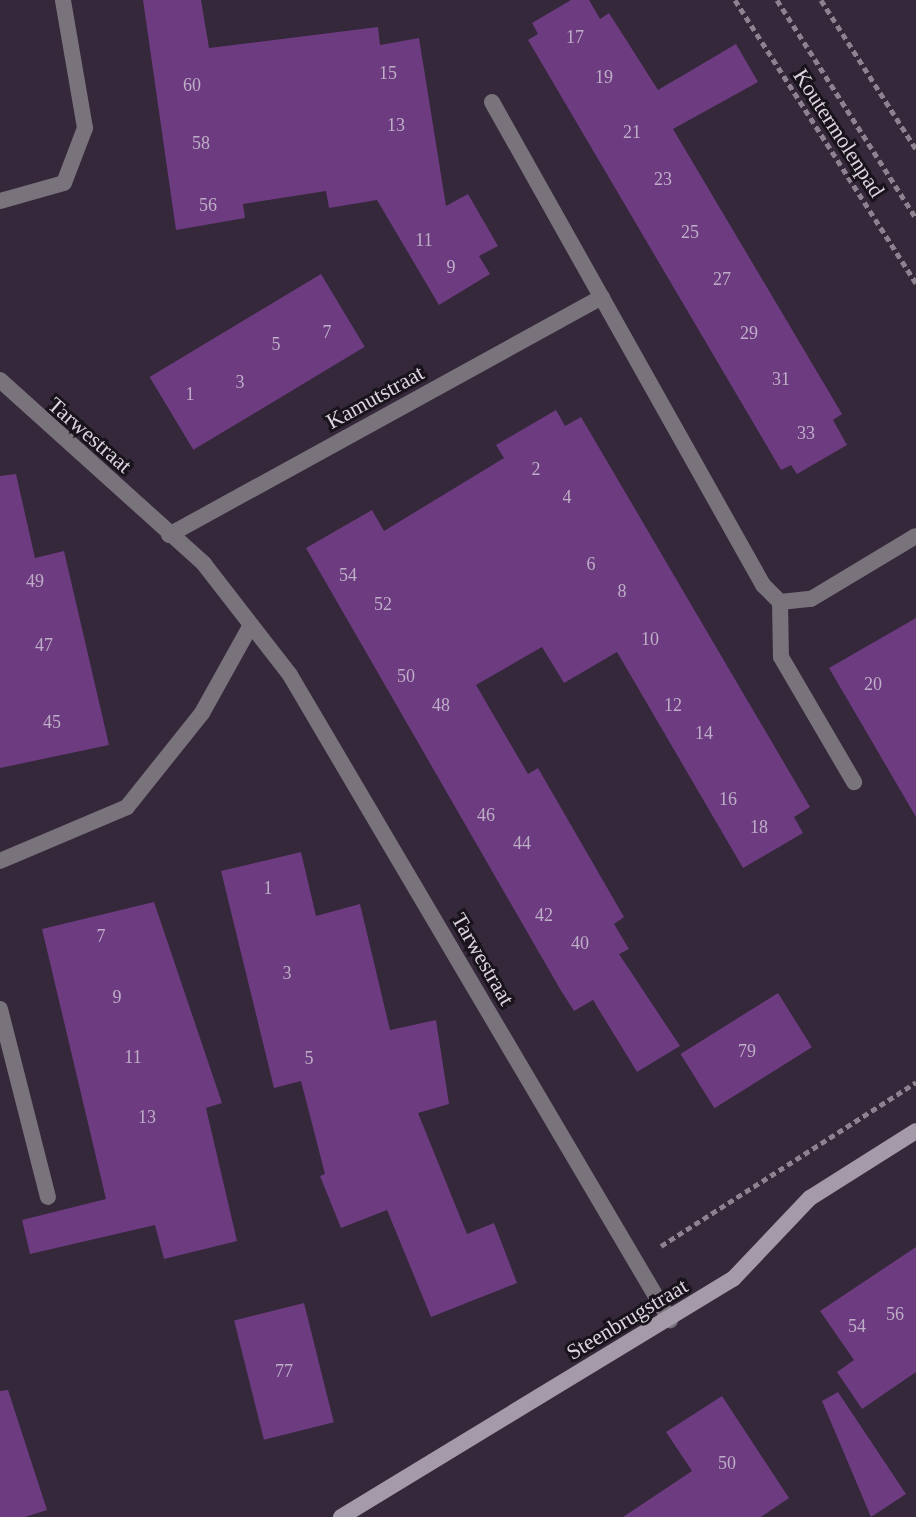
<!DOCTYPE html>
<html>
<head>
<meta charset="utf-8">
<style>
	body { margin:0 }
	#map { position:relative; width:916px; height:1517px; overflow:hidden; background:#35283a; font-family:"Times New Roman",serif }
	div>[style] { position:absolute }
	.building>* { inset:0; background:#6c3b80; transform-origin:0 0 }
	.path>* { height:5px; margin-top:-2.5px; transform-origin:0; background:repeating-linear-gradient(90deg,#8c8290 0 6px,transparent 0 10px) }
	.street>* { height:16px; margin:-8px; padding:0 8px; transform-origin:8px; border-radius:8px; background:#79737c }
	.secondary>* { height:16px; margin:-8px; padding:0 8px; transform-origin:8px; border-radius:8px; background:#a49aa9 }
	span { translate:-50% -50%; white-space:nowrap; text-align:center; line-height:1.15; -webkit-text-stroke:6px #19141c; paint-order:stroke }
	.number-label { font-size:18px; color:#bfaec7 }
	.number-label span { -webkit-text-stroke-width:0 }
	.street-label { font-size:22px; color:#dbd4df }
</style>
</head>
<body>
<div id="map">
	<div class="building">
		<div style="clip-path:polygon(143px 0,201px 0,209px 48px,378px 27px,380px 45px,419px 38px,446px 206px,468px 194px,498px 246px,479px 256px,490px 274px,439px 305px,377px 200px,329px 208px,326px 191px,243px 204px,245px 218px,176px 230px)"></div>
		<div style="clip-path:polygon(571px 0,589px 0,600px 19px,609px 13px,658px 90px,736px 44px,758px 82px,673px 129px,842px 414px,833px 420px,847px 445px,797px 474px,791px 465px,781px 470px,528px 40px,538px 34px,532px 23px)"></div>
		<div style="left:321px;top:274px;width:85px;height:200px;rotate:59deg"></div>
		<div style="clip-path:polygon(556px 410px,565px 426px,581px 417px,810px 807px,794px 817px,803px 833px,743px 868px,617px 652px,564px 683px,542px 647px,476px 685px,528px 774px,538px 768px,624px 917px,614px 924px,629px 949px,619px 954px,680px 1046px,637px 1072px,593px 1000px,574px 1011px,560px 989px,306px 548px,372px 510px,384px 531px,504px 458px,496px 445px)"></div>
		<div style="clip-path:polygon(16px 474px,35px 558px,64px 551px,109px 745px,0 768px,0 476px)"></div>
		<div style="clip-path:polygon(916px 618px,916px 817px,829px 668px)"></div>
		<div style="clip-path:polygon(301px 852px,316px 916px,360px 904px,390px 1030px,436px 1020px,449px 1104px,418px 1113px,467px 1234px,494px 1223px,517px 1283px,431px 1317px,387px 1210px,341px 1228px,320px 1176px,325px 1174px,301px 1081px,274px 1088px,221px 871px)"></div>
		<div style="clip-path:polygon(154px 902px,222px 1103px,206px 1108px,237px 1241px,164px 1259px,155px 1225px,30px 1254px,22px 1220px,106px 1199px,42px 929px)"></div>
		<div style="left:778px;top:993px;width:64px;height:115px;rotate:58deg"></div>
		<div style="clip-path:polygon(916px 1247px,916px 1372px,862px 1409px,837px 1372px,854px 1360px,820px 1311px)"></div>
		<div style="left:304px;top:1303px;width:123px;height:72px;rotate:76deg"></div>
		<div style="clip-path:polygon(8px 1390px,47px 1510px,25px 1517px,0 1517px,0 1391px)"></div>
		<div style="clip-path:polygon(838px 1392px,906px 1494px,871px 1517px,822px 1401px)"></div>
		<div style="clip-path:polygon(722px 1396px,789px 1498px,761px 1517px,623px 1517px,692px 1471px,666px 1432px)"></div>
	</div>
	<div class="path">
		<div style="left:735px;top:0;width:336px;rotate:57.4deg"></div>
		<div style="left:777px;top:0;width:259px;rotate:57.5deg"></div>
		<div style="left:821px;top:0;width:177px;rotate:57.5deg"></div>
		<div style="left:661px;top:1246px;width:303px;rotate:-32.7deg"></div>
	</div>
	<div class="street">
		<div style="left:492px;top:102px;width:554px;rotate:60.7deg"></div>
		<div style="left:763px;top:585px;width:24px;rotate:45deg"></div>
		<div style="left:780px;top:602px;width:31px;rotate:-6deg"></div>
		<div style="left:811px;top:599px;width:122px;rotate:-31deg"></div>
		<div style="left:0;top:201px;width:66px;rotate:-15.7deg"></div>
		<div style="left:64px;top:183px;width:59px;rotate:-69.1deg"></div>
		<div style="left:85px;top:128px;width:130px;rotate:-99.8deg"></div>
		<div style="left:0;top:380px;width:275px;rotate:42deg"></div>
		<div style="left:204px;top:564px;width:140px;rotate:52.2deg"></div>
		<div style="left:290px;top:675px;width:749px;rotate:59.5deg"></div>
		<div style="left:169px;top:535px;width:494px;rotate:-28.8deg"></div>
		<div style="left:780px;top:602px;width:55px;rotate:89deg"></div>
		<div style="left:781px;top:657px;width:145px;rotate:59.7deg"></div>
		<div style="left:0;top:861px;width:138px;rotate:-23deg"></div>
		<div style="left:127px;top:807px;width:120px;rotate:-51.4deg"></div>
		<div style="left:202px;top:713px;width:101px;rotate:-60.9deg"></div>
		<div style="left:0;top:1009px;width:194px;rotate:75.7deg"></div>
	</div>
	<div class="secondary">
		<div style="left:341px;top:1517px;width:459px;rotate:-31.3deg"></div>
		<div style="left:733px;top:1279px;width:112px;rotate:-46.5deg"></div>
		<div style="left:810px;top:1198px;width:125px;rotate:-32.3deg"></div>
	</div>
	<div class="number-label">
		<span style="left:575px;top:37px">17</span>
		<span style="left:388px;top:73px">15</span>
		<span style="left:604px;top:77px">19</span>
		<span style="left:192px;top:85px">60</span>
		<span style="left:396px;top:125px">13</span>
		<span style="left:632px;top:132px">21</span>
		<span style="left:201px;top:143px">58</span>
		<span style="left:663px;top:179px">23</span>
		<span style="left:208px;top:205px">56</span>
		<span style="left:690px;top:232px">25</span>
		<span style="left:424px;top:240px">11</span>
		<span style="left:451px;top:267px">9</span>
		<span style="left:722px;top:279px">27</span>
		<span style="left:327px;top:332px">7</span>
		<span style="left:749px;top:333px">29</span>
		<span style="left:276px;top:344px">5</span>
		<span style="left:781px;top:379px">31</span>
		<span style="left:240px;top:382px">3</span>
		<span style="left:190px;top:394px">1</span>
		<span style="left:806px;top:433px">33</span>
		<span style="left:536px;top:469px">2</span>
		<span style="left:567px;top:497px">4</span>
		<span style="left:591px;top:564px">6</span>
		<span style="left:348px;top:575px">54</span>
		<span style="left:35px;top:581px">49</span>
		<span style="left:622px;top:591px">8</span>
		<span style="left:383px;top:604px">52</span>
		<span style="left:650px;top:639px">10</span>
		<span style="left:44px;top:645px">47</span>
		<span style="left:406px;top:676px">50</span>
		<span style="left:873px;top:684px">20</span>
		<span style="left:441px;top:705px">48</span>
		<span style="left:673px;top:705px">12</span>
		<span style="left:52px;top:722px">45</span>
		<span style="left:704px;top:733px">14</span>
		<span style="left:728px;top:799px">16</span>
		<span style="left:486px;top:815px">46</span>
		<span style="left:759px;top:827px">18</span>
		<span style="left:522px;top:843px">44</span>
		<span style="left:268px;top:888px">1</span>
		<span style="left:544px;top:915px">42</span>
		<span style="left:101px;top:936px">7</span>
		<span style="left:580px;top:943px">40</span>
		<span style="left:287px;top:973px">3</span>
		<span style="left:117px;top:997px">9</span>
		<span style="left:747px;top:1051px">79</span>
		<span style="left:133px;top:1057px">11</span>
		<span style="left:309px;top:1058px">5</span>
		<span style="left:147px;top:1117px">13</span>
		<span style="left:895px;top:1314px">56</span>
		<span style="left:857px;top:1326px">54</span>
		<span style="left:284px;top:1371px">77</span>
		<span style="left:727px;top:1463px">50</span>
	</div>
	<div class="street-label">
		<span style="left:839px;top:133px;rotate:57deg">Koutermolenpad</span>
		<span style="left:375px;top:397px;rotate:-29deg">Kamutstraat</span>
		<span style="left:90px;top:435px;rotate:41deg">Tarwestraat</span>
		<span style="left:483px;top:959px;rotate:60deg">Tarwestraat</span>
		<span style="left:627px;top:1319px;rotate:-31deg">Steenbrugstraat</span>
	</div>
</div>
</body>
</html>
